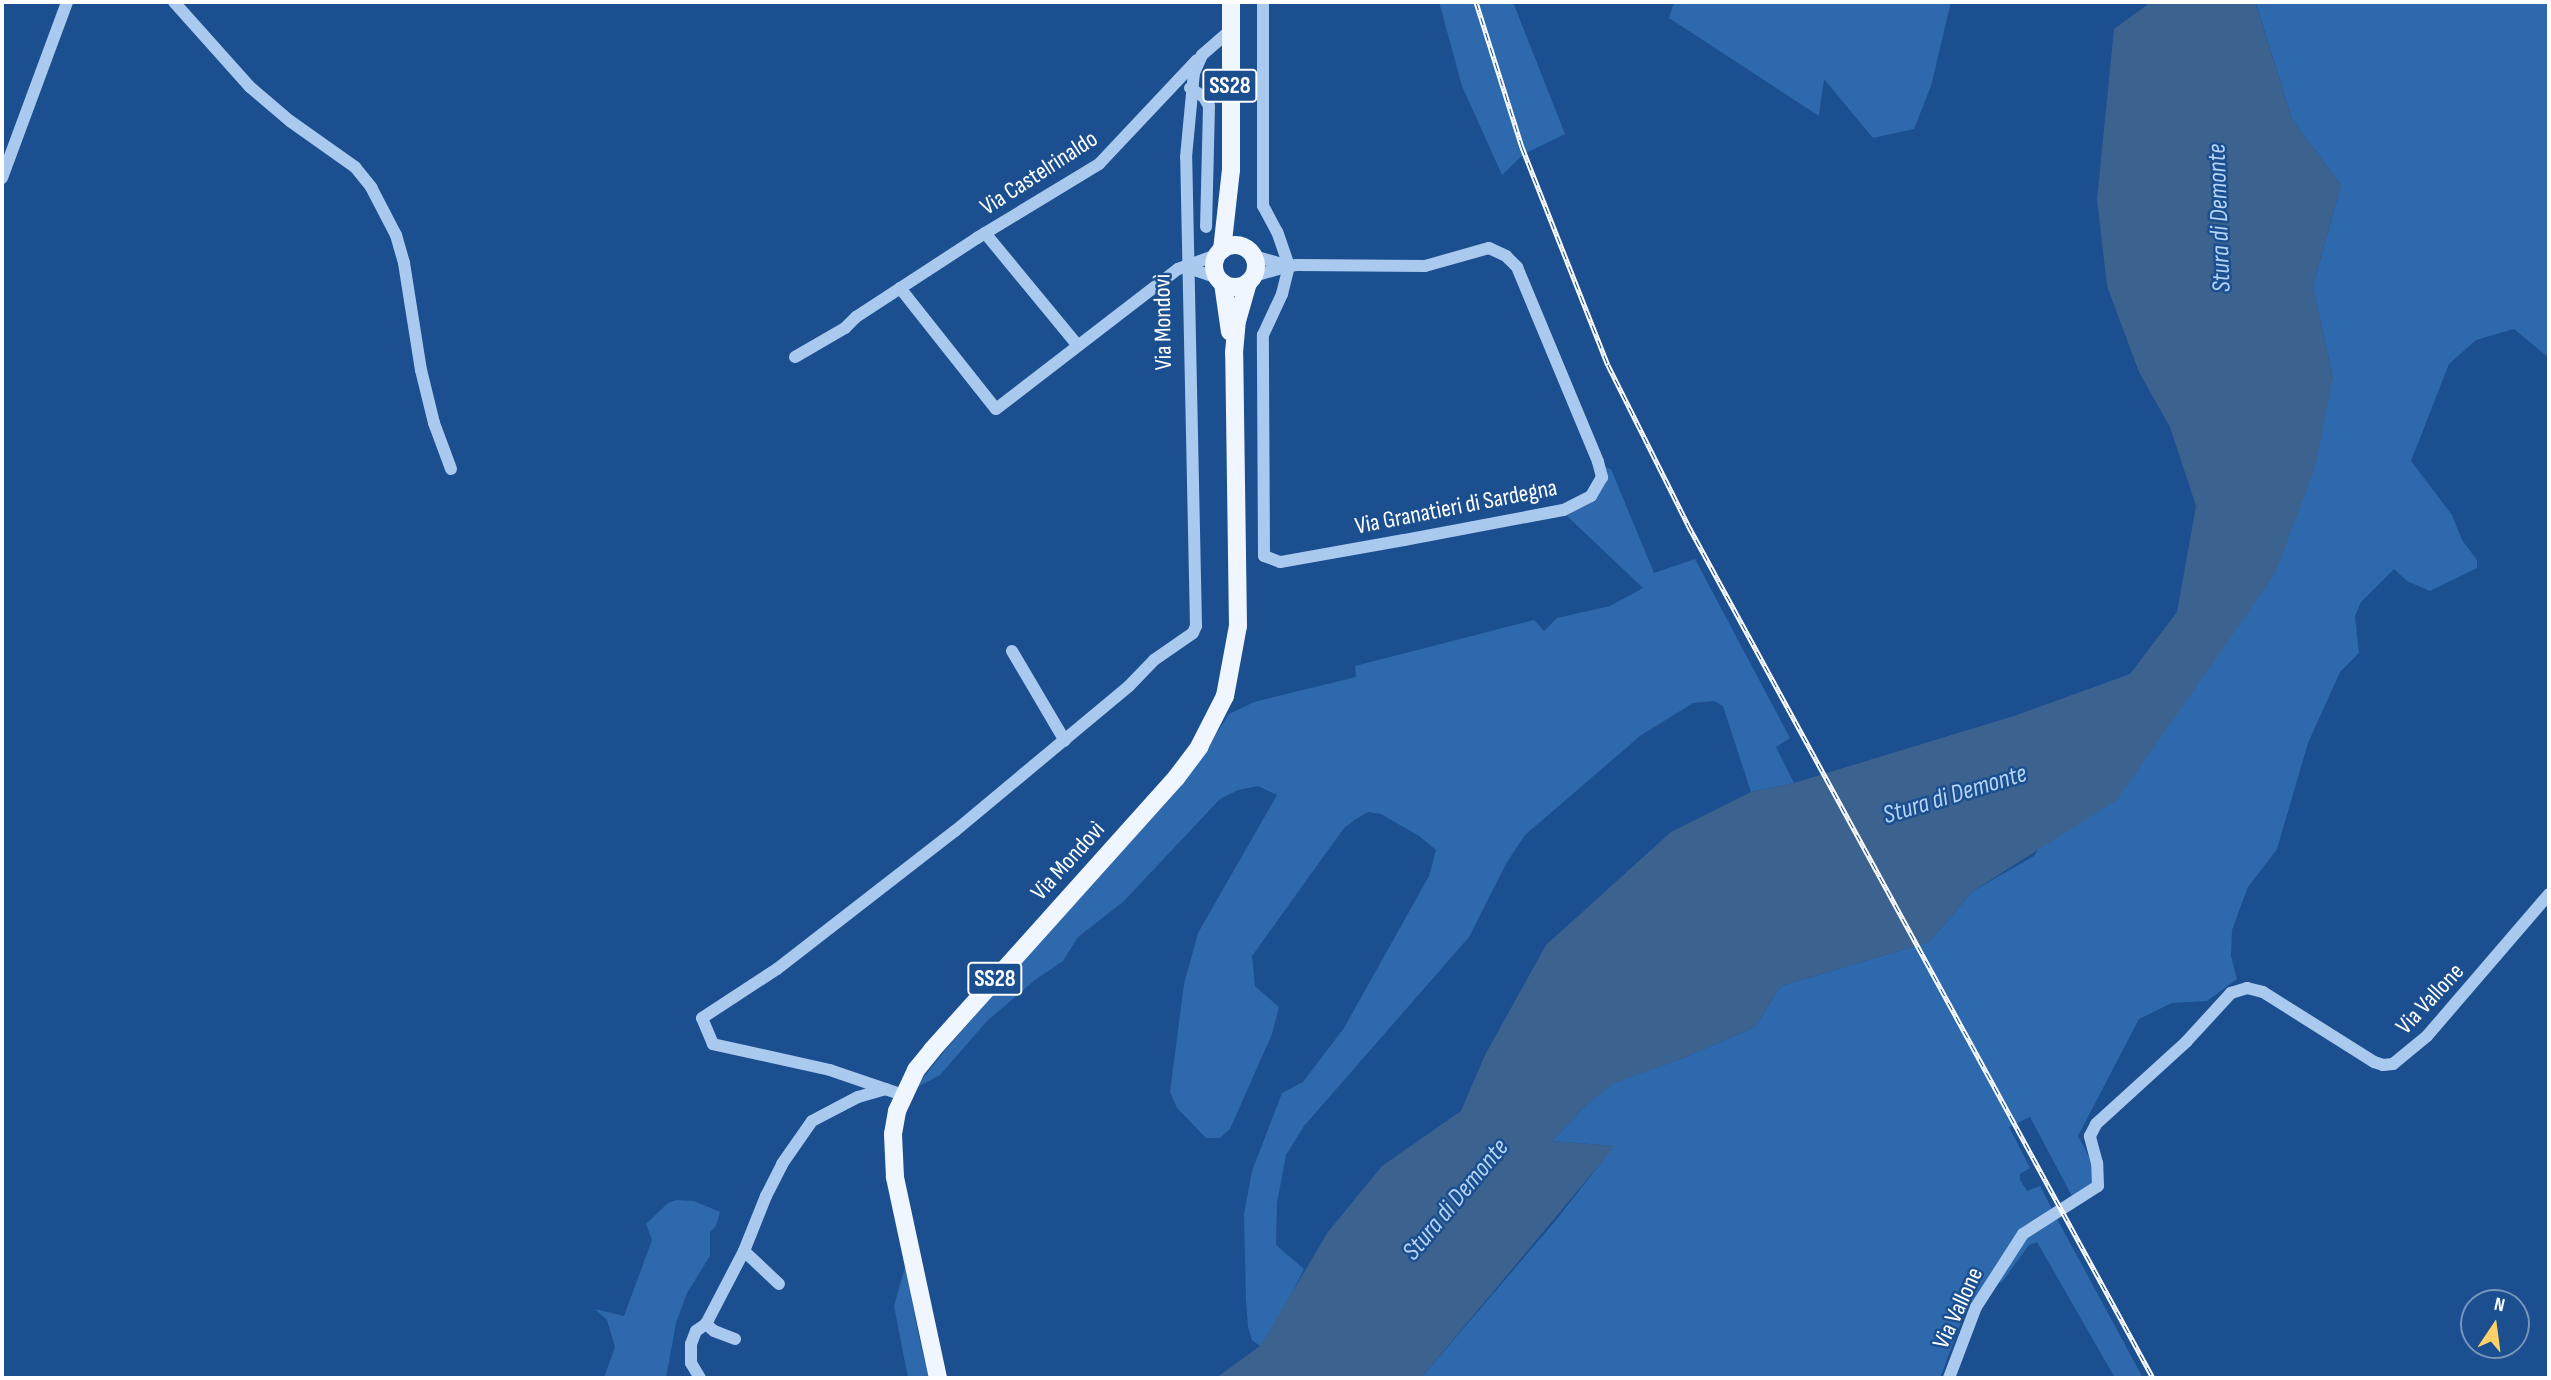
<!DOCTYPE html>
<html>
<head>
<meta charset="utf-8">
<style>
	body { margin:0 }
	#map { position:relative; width:2551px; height:1380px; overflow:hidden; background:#1b4f8f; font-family:"Sofia Sans Condensed",sans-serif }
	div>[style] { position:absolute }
	.green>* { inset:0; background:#2e69ad }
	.water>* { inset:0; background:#3c6290 }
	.minor>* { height:12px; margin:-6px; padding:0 6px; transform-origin:6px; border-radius:6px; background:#a9c9ee }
	.major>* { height:18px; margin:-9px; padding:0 9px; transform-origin:9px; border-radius:9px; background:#f0f6ff }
	.major>.ring { margin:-9px; padding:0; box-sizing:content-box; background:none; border:18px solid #f0f6ff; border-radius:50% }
	.rail>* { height:5px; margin-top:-2.5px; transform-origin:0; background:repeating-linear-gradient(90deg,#1b4f8f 0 8px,#fff 0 16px); box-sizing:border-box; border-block:2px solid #fff }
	span { translate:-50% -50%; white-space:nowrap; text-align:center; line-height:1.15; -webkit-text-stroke:5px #1b4f8f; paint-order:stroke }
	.shield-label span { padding:2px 5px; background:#1b4f8f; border:2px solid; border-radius:5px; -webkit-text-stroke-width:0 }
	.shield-label { font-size:23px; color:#fff; font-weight:700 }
	.street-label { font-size:24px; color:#fff }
	.water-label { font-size:26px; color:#b5d3f5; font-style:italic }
	.frame { position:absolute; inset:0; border:4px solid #fff; pointer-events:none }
	.north { position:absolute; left:2460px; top:1289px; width:70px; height:70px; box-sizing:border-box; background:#1b4f8f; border:2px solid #7695bc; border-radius:50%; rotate:13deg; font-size:19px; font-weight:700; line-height:28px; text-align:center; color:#fff }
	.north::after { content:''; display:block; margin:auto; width:24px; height:32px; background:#ffd166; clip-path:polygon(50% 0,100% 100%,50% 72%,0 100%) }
</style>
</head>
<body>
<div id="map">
	<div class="green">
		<div style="clip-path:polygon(1439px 2px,1513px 2px,1565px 134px,1524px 154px,1502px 175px,1462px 86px)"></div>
		<div style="clip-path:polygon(1674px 2px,1951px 2px,1931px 86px,1914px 129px,1873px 138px,1824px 79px,1819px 116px,1669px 18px)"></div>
		<div style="clip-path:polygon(2258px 2px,2549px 2px,2549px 358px,2514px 329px,2476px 340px,2449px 364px,2411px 461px,2452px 515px,2462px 540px,2477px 560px,2477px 568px,2430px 591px,2407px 581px,2394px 569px,2361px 602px,2355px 616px,2359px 653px,2340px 672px,2308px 743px,2277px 849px,2248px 887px,2232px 930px,2231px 956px,2237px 979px,2207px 1001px,2172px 1003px,2139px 1019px,2078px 1136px,2092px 1163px,2094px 1180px,2088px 1189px,2073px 1198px,2030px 1117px,2009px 1127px,2030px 1168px,2020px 1174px,2020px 1180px,2027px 1191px,2040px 1186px,2052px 1209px,2019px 1231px,1963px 1317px,1940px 1378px,1421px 1378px,1557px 1219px,1614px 1146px,1552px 1141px,1586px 1105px,1613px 1083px,1681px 1059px,1755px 1027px,1781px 986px,1929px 942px,1973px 891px,2034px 856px,2333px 378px,2313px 286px,2341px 185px,2292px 119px,2256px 4px)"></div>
		<div style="clip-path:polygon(1604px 467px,1611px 469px,1654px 573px,1695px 559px,1790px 738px,1776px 747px,1794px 783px,1751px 792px,1723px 706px,1714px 701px,1693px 703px,1640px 736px,1525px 835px,1507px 862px,1469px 937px,1304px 1126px,1286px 1155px,1277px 1203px,1276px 1245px,1304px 1269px,1280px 1316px,1260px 1346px,1252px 1340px,1248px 1327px,1246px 1299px,1244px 1214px,1252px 1171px,1282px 1093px,1303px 1082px,1344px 1028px,1429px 876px,1436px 850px,1419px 836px,1381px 814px,1368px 812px,1356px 819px,1344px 828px,1252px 956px,1255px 986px,1279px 1007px,1272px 1034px,1230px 1129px,1220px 1138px,1206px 1138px,1177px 1108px,1170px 1092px,1184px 984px,1198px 933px,1277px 795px,1258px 786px,1238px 790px,1220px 799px,1123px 902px,1078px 937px,1063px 961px,1035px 980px,987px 1021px,940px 1075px,914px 1089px,947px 1048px,1203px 755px,1229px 714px,1254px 702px,1356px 677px,1355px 666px,1534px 620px,1544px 631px,1557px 618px,1610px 606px,1643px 588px,1567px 516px,1595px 497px)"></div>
		<div style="clip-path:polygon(676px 1200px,694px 1201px,720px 1212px,716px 1226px,710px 1232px,710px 1256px,687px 1293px,676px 1323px,666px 1378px,604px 1378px,615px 1347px,607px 1320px,595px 1309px,624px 1316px,652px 1240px,646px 1224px,668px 1203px)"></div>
		<div style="clip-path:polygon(2056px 1217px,2143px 1378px,2115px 1378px,2037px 1242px,2029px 1245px,2002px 1282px,1994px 1284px,2028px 1235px)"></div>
		<div style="clip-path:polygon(905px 1267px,920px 1342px,929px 1378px,908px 1378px,894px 1306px)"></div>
	</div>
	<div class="water">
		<div style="clip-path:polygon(2151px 2px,2258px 2px,2256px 5px,2292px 119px,2341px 185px,2313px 286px,2333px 378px,2315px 468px,2275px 574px,2117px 800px,1973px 891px,1929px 942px,1781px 986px,1755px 1027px,1681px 1059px,1614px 1083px,1586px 1105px,1552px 1141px,1615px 1146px,1421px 1378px,1216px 1378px,1260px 1346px,1328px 1232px,1382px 1166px,1461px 1111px,1485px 1055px,1546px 945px,1671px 832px,1751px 792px,1794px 783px,2017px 715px,2130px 674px,2177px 612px,2196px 506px,2170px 427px,2139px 372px,2107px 286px,2097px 199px,2114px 29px)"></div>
	</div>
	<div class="minor">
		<div style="left:174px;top:2px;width:114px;rotate:48.2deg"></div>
		<div style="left:250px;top:87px;width:52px;rotate:40.4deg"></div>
		<div style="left:290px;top:121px;width:80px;rotate:35.3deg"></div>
		<div style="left:355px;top:167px;width:26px;rotate:51deg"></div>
		<div style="left:371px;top:187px;width:54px;rotate:62.5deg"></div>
		<div style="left:396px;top:235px;width:29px;rotate:74deg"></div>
		<div style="left:404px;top:263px;width:108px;rotate:81deg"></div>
		<div style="left:421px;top:370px;width:55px;rotate:76.2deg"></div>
		<div style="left:434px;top:423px;width:49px;rotate:69.7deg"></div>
		<div style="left:1190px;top:88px;width:17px;rotate:33deg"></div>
		<div style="left:1204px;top:97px;width:10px;rotate:61deg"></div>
		<div style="left:1209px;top:106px;width:121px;rotate:91.4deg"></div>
		<div style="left:2px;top:178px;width:188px;rotate:-69.7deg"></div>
		<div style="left:985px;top:233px;width:146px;rotate:50.5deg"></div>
		<div style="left:1254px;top:256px;width:35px;rotate:16deg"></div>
		<div style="left:1186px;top:267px;width:34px;rotate:19deg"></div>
		<div style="left:1254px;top:276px;width:36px;rotate:-16deg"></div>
		<div style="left:1289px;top:266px;width:8px;rotate:-7deg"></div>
		<div style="left:1297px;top:265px;width:128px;rotate:0.4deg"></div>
		<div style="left:1425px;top:266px;width:66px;rotate:-15.7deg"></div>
		<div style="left:1489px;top:248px;width:19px;rotate:25deg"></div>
		<div style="left:1506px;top:256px;width:16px;rotate:45deg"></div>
		<div style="left:1517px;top:267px;width:211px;rotate:67.4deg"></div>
		<div style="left:1598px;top:462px;width:16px;rotate:75deg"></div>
		<div style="left:1602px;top:477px;width:22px;rotate:120deg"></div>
		<div style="left:1591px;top:496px;width:31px;rotate:153deg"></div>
		<div style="left:1563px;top:510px;width:162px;rotate:169.3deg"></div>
		<div style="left:1404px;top:540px;width:126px;rotate:169.9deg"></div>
		<div style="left:1280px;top:562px;width:17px;rotate:-159deg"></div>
		<div style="left:1264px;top:556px;width:221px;rotate:-90.3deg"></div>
		<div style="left:1263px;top:335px;width:45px;rotate:-65.1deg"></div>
		<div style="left:1282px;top:294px;width:29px;rotate:-76deg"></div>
		<div style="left:1289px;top:266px;width:36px;rotate:-109deg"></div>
		<div style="left:1277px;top:232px;width:30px;rotate:-118deg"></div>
		<div style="left:1263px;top:206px;width:204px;rotate:-90deg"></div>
		<div style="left:900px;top:288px;width:154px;rotate:51.6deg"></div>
		<div style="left:996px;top:409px;width:230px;rotate:-37.6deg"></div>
		<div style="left:1178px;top:269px;width:44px;rotate:-20.1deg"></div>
		<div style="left:795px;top:357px;width:58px;rotate:-30.1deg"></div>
		<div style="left:845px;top:328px;width:16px;rotate:-45deg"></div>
		<div style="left:856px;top:317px;width:145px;rotate:-33.1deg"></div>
		<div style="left:977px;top:238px;width:143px;rotate:-31.2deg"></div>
		<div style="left:1099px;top:164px;width:143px;rotate:-46.7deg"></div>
		<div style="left:1012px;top:651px;width:104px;rotate:59.5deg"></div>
		<div style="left:903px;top:1095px;width:77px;rotate:-161.1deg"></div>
		<div style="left:830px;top:1070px;width:120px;rotate:-167.5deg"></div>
		<div style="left:713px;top:1044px;width:28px;rotate:-113deg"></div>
		<div style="left:702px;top:1018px;width:90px;rotate:-33.2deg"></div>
		<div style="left:777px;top:969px;width:225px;rotate:-37.8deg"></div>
		<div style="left:955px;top:831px;width:226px;rotate:-39.8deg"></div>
		<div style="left:1129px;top:686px;width:36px;rotate:-46deg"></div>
		<div style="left:1154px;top:660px;width:47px;rotate:-34.7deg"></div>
		<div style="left:1193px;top:633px;width:8px;rotate:-67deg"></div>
		<div style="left:1196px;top:626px;width:469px;rotate:-91.2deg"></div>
		<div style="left:1186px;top:157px;width:84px;rotate:-84.6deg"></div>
		<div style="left:1194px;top:73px;width:20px;rotate:-66deg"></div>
		<div style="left:1202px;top:55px;width:38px;rotate:-41deg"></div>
		<div style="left:744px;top:1251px;width:48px;rotate:43.3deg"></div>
		<div style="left:735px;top:1339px;width:22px;rotate:-159deg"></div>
		<div style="left:714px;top:1331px;width:11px;rotate:-139deg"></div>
		<div style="left:706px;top:1324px;width:82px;rotate:-62.5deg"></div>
		<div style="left:744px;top:1251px;width:59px;rotate:-68.2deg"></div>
		<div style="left:766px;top:1196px;width:36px;rotate:-63deg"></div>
		<div style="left:782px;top:1164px;width:52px;rotate:-55.1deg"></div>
		<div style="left:812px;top:1121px;width:52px;rotate:-27.6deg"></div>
		<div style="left:858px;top:1097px;width:29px;rotate:-16deg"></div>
		<div style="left:700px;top:1378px;width:17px;rotate:-121deg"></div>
		<div style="left:691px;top:1363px;width:19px;rotate:-90deg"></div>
		<div style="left:691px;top:1344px;width:14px;rotate:-69deg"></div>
		<div style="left:696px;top:1331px;width:12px;rotate:-35deg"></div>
		<div style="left:1949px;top:1378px;width:76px;rotate:-69.2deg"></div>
		<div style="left:1976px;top:1307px;width:87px;rotate:-57.2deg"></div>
		<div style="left:2023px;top:1234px;width:89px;rotate:-32.6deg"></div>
		<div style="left:2098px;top:1186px;width:23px;rotate:-92deg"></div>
		<div style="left:2097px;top:1163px;width:28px;rotate:-105deg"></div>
		<div style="left:2090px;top:1136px;width:13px;rotate:-63deg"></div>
		<div style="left:2096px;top:1124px;width:122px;rotate:-42.3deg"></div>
		<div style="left:2186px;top:1042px;width:67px;rotate:-47.4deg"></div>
		<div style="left:2231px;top:993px;width:17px;rotate:-17deg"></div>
		<div style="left:2247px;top:988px;width:16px;rotate:14deg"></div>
		<div style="left:2263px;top:992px;width:131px;rotate:32.2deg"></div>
		<div style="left:2374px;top:1062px;width:9px;rotate:18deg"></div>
		<div style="left:2383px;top:1065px;width:10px;rotate:-6deg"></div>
		<div style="left:2393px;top:1064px;width:44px;rotate:-39.5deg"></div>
		<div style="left:2427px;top:1036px;width:187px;rotate:-49.3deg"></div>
	</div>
	<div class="major">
		<div class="ring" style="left:1214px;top:245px;width:24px;height:24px"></div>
		<div style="left:1222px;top:250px;width:81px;rotate:-83.6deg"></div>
		<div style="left:1231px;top:170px;width:168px;rotate:-90deg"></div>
		<div style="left:1223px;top:283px;width:49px;rotate:81.9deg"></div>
		<div style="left:938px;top:1378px;width:206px;rotate:-102.1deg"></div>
		<div style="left:895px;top:1177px;width:43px;rotate:-92.7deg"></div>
		<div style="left:893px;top:1134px;width:23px;rotate:-80deg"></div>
		<div style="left:897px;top:1111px;width:45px;rotate:-65.1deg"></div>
		<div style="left:916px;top:1070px;width:26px;rotate:-51deg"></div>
		<div style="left:932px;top:1050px;width:365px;rotate:-48.1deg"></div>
		<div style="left:1176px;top:778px;width:39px;rotate:-53deg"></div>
		<div style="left:1199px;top:747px;width:57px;rotate:-63deg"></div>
		<div style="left:1225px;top:696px;width:71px;rotate:-79.5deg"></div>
		<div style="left:1238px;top:626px;width:273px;rotate:-90.8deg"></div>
		<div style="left:1234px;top:353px;width:32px;rotate:-85deg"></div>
		<div style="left:1237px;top:321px;width:40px;rotate:-74deg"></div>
	</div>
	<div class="rail">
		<div style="left:1476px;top:2px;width:152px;rotate:72.4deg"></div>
		<div style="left:1522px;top:147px;width:234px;rotate:68.5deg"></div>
		<div style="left:1608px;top:365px;width:179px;rotate:63.4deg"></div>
		<div style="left:1688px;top:525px;width:972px;rotate:61.4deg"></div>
	</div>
	<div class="shield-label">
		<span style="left:1230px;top:86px">SS28</span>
		<span style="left:995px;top:979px">SS28</span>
	</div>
	<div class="street-label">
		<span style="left:1039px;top:173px;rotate:-33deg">Via Castelrinaldo</span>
		<span style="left:1163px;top:322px;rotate:-91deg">Via Mondovì</span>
		<span style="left:1456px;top:507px;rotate:-11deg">Via Granatieri di Sardegna</span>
		<span style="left:1068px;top:861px;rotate:-48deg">Via Mondovì</span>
		<span style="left:2430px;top:999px;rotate:-47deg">Via Vallone</span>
		<span style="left:1958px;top:1308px;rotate:-65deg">Via Vallone</span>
	</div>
	<div class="water-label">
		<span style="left:2220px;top:218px;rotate:-92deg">Stura di Demonte</span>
		<span style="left:1955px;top:795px;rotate:-17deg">Stura di Demonte</span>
		<span style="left:1456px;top:1200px;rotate:-50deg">Stura di Demonte</span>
	</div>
	<div class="frame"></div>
	<div class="north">N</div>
</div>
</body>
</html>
